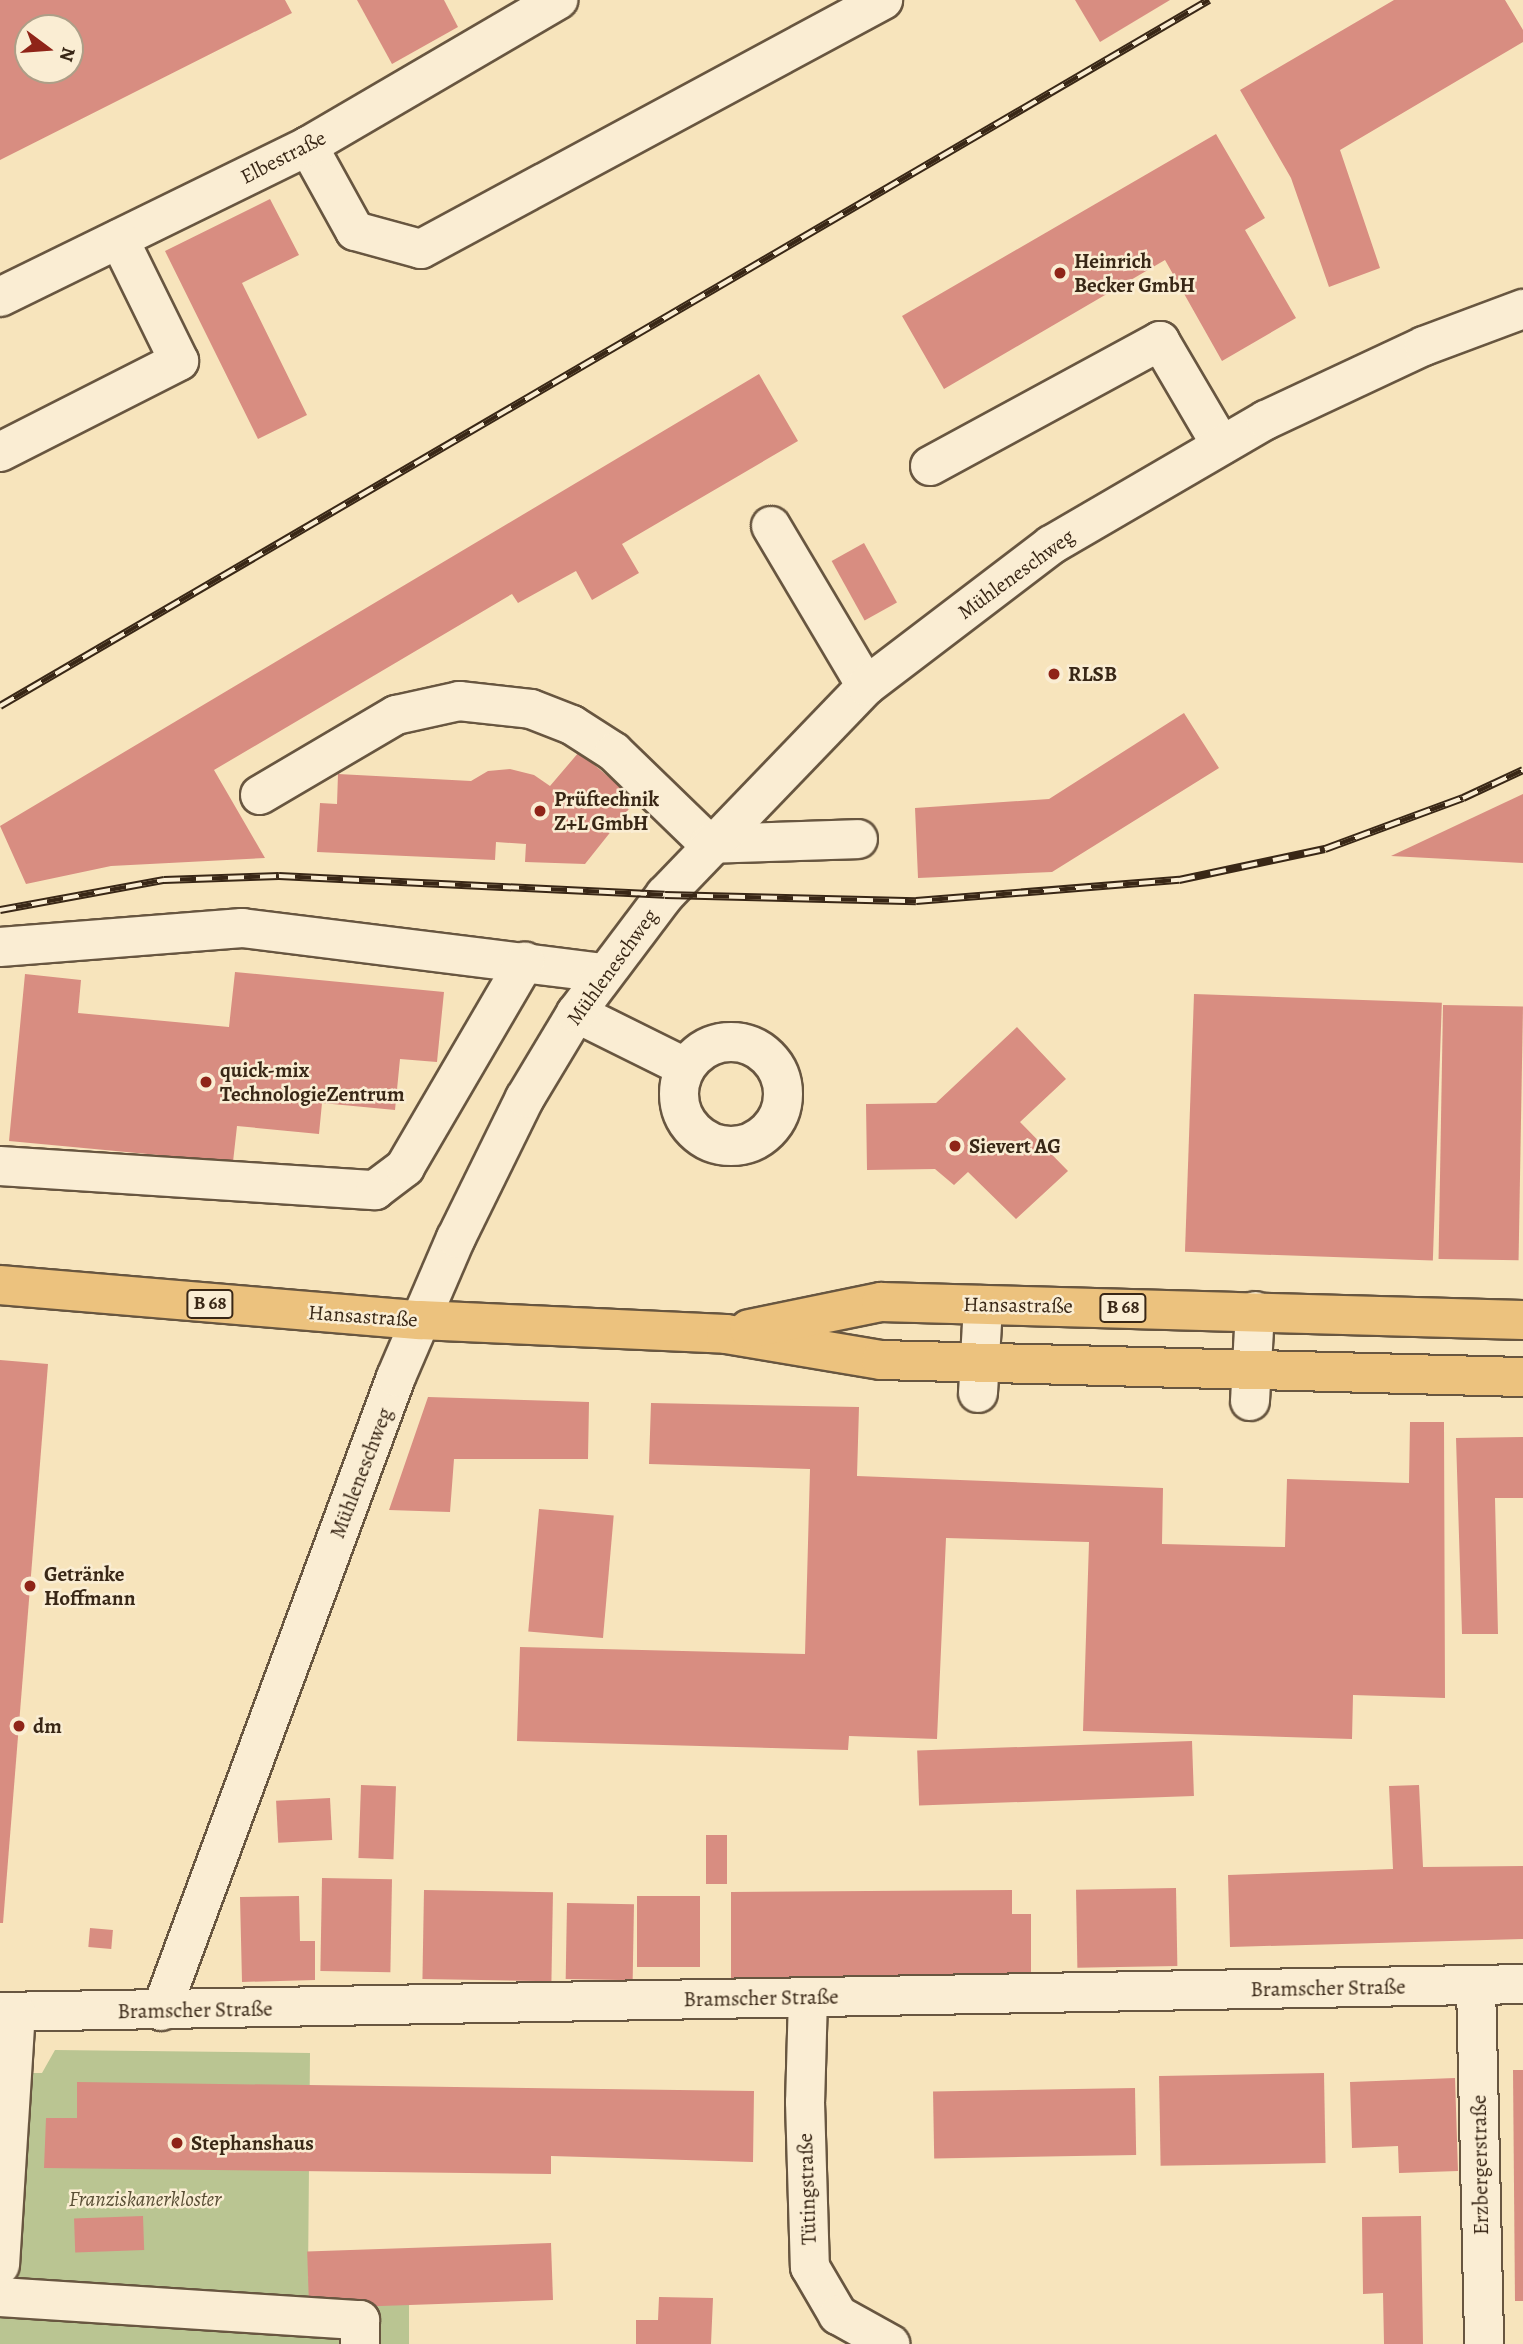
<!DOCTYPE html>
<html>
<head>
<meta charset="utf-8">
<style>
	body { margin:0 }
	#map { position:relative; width:1523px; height:2344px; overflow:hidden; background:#f7e4bc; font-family:Alegreya,serif }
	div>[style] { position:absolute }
	.green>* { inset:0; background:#bac592 }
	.building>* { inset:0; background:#d88d81; transform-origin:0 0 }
	.roads { filter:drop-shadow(2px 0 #685640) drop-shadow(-2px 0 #685640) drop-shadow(0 2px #685640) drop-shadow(0 -2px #685640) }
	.minor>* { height:38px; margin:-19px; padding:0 19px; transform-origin:19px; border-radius:19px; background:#faedd3 }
	.minor>.ring { margin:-19px; padding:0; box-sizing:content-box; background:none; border:38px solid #faedd3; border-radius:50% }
	.major>* { height:38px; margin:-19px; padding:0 19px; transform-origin:19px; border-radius:19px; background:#ecc27e }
	.rail>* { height:8px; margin-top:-4px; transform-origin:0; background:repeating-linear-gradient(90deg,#faedd3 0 16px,#392716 0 32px); box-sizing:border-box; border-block:2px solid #392716 }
	.dots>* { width:19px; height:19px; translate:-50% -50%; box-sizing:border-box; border:4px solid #faedd3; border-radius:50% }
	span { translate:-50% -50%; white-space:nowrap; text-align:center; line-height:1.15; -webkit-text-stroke:5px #faedd3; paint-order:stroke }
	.shield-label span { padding:2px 5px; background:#faedd3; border:2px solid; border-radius:5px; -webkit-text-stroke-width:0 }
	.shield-label { font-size:19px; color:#392716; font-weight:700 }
	.street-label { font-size:21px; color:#392716 }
	.poi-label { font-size:21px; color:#392716; font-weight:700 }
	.left { translate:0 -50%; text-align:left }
	.park-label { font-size:21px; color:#594e35; font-style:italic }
	.north { position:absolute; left:14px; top:14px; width:70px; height:70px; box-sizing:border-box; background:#faedd3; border:2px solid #ad9e87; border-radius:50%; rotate:106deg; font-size:19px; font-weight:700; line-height:28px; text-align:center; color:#392716 }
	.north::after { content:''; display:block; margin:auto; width:24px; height:32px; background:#8f2418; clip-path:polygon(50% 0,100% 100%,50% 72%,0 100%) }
</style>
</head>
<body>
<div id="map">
	<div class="green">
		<div style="clip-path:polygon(55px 2050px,310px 2053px,308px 2278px,409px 2304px,409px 2344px,0 2344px,0 2073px,42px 2073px)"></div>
	</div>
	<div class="building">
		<div style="clip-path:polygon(evenodd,0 0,285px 0,292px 13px,0 160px,0 0,28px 28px,70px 28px,70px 70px,28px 70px,28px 28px)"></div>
		<div style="clip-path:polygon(357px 0,444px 0,458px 27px,392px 64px)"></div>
		<div style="clip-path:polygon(1075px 0,1170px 0,1100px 42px)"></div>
		<div style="clip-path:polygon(1394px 0,1505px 0,1523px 30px,1523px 42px,1340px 150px,1380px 268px,1329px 287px,1291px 178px,1240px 90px)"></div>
		<div style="clip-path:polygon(1216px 134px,1265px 218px,1245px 230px,1296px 318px,1222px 361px,1165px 260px,944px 389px,902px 316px)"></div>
		<div style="clip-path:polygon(270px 199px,299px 255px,242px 283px,307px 415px,258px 439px,165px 251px)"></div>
		<div style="clip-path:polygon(759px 374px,798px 441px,622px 544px,639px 573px,592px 600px,576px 571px,518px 603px,512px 594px,214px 770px,265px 858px,111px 866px,26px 884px,0 826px)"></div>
		<div style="left:864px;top:543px;width:68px;height:37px;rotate:61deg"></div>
		<div style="clip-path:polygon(1184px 713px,1219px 768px,1052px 872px,918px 878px,915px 808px,1049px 799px)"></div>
		<div style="clip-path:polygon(579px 752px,636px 800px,585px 864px,525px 862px,526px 844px,496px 842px,495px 860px,317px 852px,320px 803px,337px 804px,338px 774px,471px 781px,488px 771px,510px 769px,534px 775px,550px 786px)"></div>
		<div style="clip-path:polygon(1523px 794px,1523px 863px,1391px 856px)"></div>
		<div style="clip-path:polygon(235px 972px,444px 992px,437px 1062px,400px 1059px,395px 1110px,322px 1103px,319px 1134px,237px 1126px,233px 1162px,9px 1141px,25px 974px,81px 980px,78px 1013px,229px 1027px)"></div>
		<div style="left:1194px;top:994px;width:248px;height:258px;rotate:2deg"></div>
		<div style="left:1443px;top:1005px;width:80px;height:254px;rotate:1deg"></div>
		<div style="clip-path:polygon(1017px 1027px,1066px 1079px,1020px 1122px,1068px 1171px,1016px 1219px,968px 1172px,954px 1185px,935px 1169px,867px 1170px,866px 1104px,936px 1103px)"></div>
		<div style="clip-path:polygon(0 1360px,48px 1364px,3px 1923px,0 1923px)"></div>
		<div style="clip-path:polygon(428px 1397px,589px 1402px,588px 1459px,454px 1459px,450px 1512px,389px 1510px)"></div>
		<div style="clip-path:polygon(651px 1403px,859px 1407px,857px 1476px,1163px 1488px,1162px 1544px,1285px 1547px,1287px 1479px,1409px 1483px,1410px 1422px,1444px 1422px,1445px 1698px,1353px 1695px,1352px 1739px,1083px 1731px,1089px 1542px,946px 1538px,937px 1739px,849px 1736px,848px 1750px,517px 1741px,520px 1647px,805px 1654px,810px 1469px,649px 1464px)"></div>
		<div style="clip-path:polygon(1523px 1437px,1523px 1498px,1495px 1498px,1498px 1634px,1462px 1634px,1456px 1438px)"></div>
		<div style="left:539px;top:1509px;width:75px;height:123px;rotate:5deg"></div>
		<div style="left:1192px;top:1741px;width:55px;height:275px;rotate:88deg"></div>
		<div style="left:361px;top:1785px;width:35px;height:73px;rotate:2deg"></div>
		<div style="clip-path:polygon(1419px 1785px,1423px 1867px,1523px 1866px,1523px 1939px,1230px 1947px,1228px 1875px,1393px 1869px,1389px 1786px)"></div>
		<div style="left:330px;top:1798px;width:42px;height:54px;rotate:87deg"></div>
		<div style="left:706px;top:1835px;width:21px;height:49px"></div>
		<div style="left:322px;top:1878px;width:70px;height:93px;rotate:1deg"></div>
		<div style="left:1176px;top:1888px;width:78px;height:100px;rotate:89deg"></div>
		<div style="left:424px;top:1890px;width:129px;height:89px;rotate:1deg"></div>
		<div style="clip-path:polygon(1012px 1890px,1012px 1914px,1031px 1914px,1031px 1976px,731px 1979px,731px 1892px)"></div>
		<div style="clip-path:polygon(299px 1896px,300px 1941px,315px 1941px,315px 1980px,242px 1982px,240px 1897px)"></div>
		<div style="left:637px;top:1896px;width:63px;height:71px"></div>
		<div style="left:567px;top:1903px;width:67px;height:76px;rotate:1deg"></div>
		<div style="left:90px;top:1928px;width:23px;height:19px;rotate:5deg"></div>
		<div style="clip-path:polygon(1513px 2070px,1523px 2070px,1523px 2301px,1515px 2301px)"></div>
		<div style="left:1324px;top:2073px;width:90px;height:165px;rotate:89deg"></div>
		<div style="clip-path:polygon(1455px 2078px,1458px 2171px,1399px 2173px,1398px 2146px,1352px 2148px,1350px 2082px)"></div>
		<div style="clip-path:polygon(77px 2082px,754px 2091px,753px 2162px,551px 2156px,551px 2174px,44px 2168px,46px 2118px,77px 2118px)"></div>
		<div style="left:1135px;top:2088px;width:67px;height:202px;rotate:89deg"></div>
		<div style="left:143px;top:2216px;width:34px;height:69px;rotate:88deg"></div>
		<div style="clip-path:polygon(1421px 2216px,1423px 2344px,1384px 2344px,1383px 2293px,1363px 2294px,1362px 2217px)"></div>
		<div style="left:551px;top:2243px;width:57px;height:244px;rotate:88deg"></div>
		<div style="clip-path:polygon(659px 2297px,713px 2298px,711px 2344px,636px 2344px,636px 2320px,658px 2320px)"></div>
	</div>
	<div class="roads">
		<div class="minor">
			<div style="left:308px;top:146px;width:97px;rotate:61.1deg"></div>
			<div style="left:355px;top:231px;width:68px;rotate:15.3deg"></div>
			<div style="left:421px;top:249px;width:525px;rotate:-28.32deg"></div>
			<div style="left:0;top:297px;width:343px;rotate:-26.1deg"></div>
			<div style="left:308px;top:146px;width:290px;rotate:-30.3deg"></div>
			<div style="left:0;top:452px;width:201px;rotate:-26.9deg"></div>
			<div style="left:179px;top:361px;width:136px;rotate:-116.2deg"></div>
			<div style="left:930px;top:466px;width:262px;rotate:-28.5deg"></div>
			<div style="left:1160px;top:341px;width:121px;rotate:59.6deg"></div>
			<div style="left:771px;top:526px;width:186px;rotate:59.3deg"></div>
			<div style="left:260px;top:795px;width:158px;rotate:-30.5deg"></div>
			<div style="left:396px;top:715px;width:65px;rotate:-12.5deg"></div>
			<div style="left:459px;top:701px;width:72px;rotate:6.3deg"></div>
			<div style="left:531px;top:709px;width:44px;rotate:21.3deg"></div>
			<div style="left:572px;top:725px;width:50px;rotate:32.7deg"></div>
			<div style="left:614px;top:752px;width:132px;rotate:44.1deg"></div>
			<div style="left:709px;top:844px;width:149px;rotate:-1.9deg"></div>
			<div style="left:0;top:947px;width:243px;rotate:-4.5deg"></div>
			<div style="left:242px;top:928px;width:364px;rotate:7.1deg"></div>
			<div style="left:576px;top:1013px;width:122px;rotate:26.4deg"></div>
			<div class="ring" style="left:679px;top:1042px;width:66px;height:66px"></div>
			<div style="left:0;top:1166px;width:376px;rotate:3.7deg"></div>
			<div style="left:375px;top:1190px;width:38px;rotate:-37deg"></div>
			<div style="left:405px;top:1167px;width:238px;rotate:-59.7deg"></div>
			<div style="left:978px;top:1393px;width:88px;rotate:-86.7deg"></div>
			<div style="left:1250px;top:1401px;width:90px;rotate:-86.8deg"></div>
			<div style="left:1476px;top:1985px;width:359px;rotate:88.7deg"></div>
			<div style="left:808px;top:1997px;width:105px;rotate:91.6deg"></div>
			<div style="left:805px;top:2102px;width:165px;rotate:88.3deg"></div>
			<div style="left:810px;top:2267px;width:56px;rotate:59.7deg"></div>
			<div style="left:838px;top:2315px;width:60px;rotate:29.1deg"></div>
			<div style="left:161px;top:2011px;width:676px;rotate:-69.66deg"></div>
			<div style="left:396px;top:1377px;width:151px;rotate:-66.7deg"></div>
			<div style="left:456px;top:1238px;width:156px;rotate:-63.8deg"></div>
			<div style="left:525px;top:1098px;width:99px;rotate:-59deg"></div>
			<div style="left:576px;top:1013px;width:148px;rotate:-53deg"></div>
			<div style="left:665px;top:895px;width:290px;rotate:-46.1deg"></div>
			<div style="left:866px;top:686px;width:233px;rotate:-37.3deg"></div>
			<div style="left:1051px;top:545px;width:249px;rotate:-30.2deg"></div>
			<div style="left:1266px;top:420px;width:174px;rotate:-25.1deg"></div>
			<div style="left:1424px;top:346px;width:106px;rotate:-20.5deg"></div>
			<div style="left:0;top:2012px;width:1523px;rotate:-1.05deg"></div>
			<div style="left:0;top:2265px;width:253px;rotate:-86.4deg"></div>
			<div style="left:0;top:2297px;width:361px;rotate:3.7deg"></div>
			<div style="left:360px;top:2320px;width:24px;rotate:90deg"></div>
		</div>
		<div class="major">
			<div style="left:0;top:1285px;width:421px;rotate:4.8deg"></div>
			<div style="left:420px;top:1320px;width:306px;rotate:2.6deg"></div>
			<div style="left:726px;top:1334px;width:157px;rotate:9.5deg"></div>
			<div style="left:881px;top:1360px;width:642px;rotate:1.52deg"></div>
			<div style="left:749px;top:1329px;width:135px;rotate:-11.6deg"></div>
			<div style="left:881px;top:1302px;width:642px;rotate:1.61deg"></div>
		</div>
	</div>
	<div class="rail">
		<div style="left:0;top:706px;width:1400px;rotate:-30.28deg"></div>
		<div style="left:0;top:910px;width:167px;rotate:-10.4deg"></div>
		<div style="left:164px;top:880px;width:115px;rotate:-2deg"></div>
		<div style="left:279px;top:876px;width:386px;rotate:2.8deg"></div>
		<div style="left:665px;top:895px;width:251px;rotate:1.4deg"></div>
		<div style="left:916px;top:901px;width:264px;rotate:-4.6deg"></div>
		<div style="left:1179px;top:880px;width:149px;rotate:-12deg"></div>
		<div style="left:1325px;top:849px;width:147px;rotate:-20.3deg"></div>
		<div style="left:1463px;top:798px;width:66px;rotate:-25deg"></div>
	</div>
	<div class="dots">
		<div style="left:1060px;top:273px;background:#8f2418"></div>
		<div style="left:1054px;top:674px;background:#8f2418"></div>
		<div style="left:540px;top:811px;background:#8f2418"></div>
		<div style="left:206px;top:1082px;background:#8f2418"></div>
		<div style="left:955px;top:1146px;background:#8f2418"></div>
		<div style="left:30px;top:1586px;background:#8f2418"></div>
		<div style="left:19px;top:1726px;background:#8f2418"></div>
		<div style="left:177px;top:2143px;background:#8f2418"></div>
	</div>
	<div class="shield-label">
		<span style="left:210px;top:1304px">B 68</span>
		<span style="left:1123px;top:1308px">B 68</span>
	</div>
	<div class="street-label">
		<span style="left:283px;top:157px;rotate:-27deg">Elbestraße</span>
		<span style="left:1016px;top:574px;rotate:-36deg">Mühleneschweg</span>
		<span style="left:612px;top:967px;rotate:-54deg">Mühleneschweg</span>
		<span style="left:1018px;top:1305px;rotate:1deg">Hansastraße</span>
		<span style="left:363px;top:1316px;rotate:4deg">Hansastraße</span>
		<span style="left:361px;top:1473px;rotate:-69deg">Mühleneschweg</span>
		<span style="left:1328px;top:1988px;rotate:-1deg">Bramscher Straße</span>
		<span style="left:761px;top:1998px;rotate:-1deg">Bramscher Straße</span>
		<span style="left:195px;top:2010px;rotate:-1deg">Bramscher Straße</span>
		<span style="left:1480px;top:2165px;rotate:-91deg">Erzbergerstraße</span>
		<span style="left:807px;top:2189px;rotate:-92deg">Tütingstraße</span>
	</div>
	<div class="poi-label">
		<span class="left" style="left:1074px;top:273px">Heinrich<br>Becker GmbH</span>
		<span class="left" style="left:1068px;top:674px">RLSB</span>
		<span class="left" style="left:554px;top:811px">Prüftechnik<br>Z+L GmbH</span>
		<span class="left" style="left:220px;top:1082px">quick-mix<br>TechnologieZentrum</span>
		<span class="left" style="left:969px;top:1146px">Sievert AG</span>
		<span class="left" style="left:44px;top:1586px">Getränke<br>Hoffmann</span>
		<span class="left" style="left:33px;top:1726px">dm</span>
		<span class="left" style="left:191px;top:2143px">Stephanshaus</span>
	</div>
	<div class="park-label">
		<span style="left:145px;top:2199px">Franziskanerkloster</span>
	</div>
	<div class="north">N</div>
</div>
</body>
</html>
